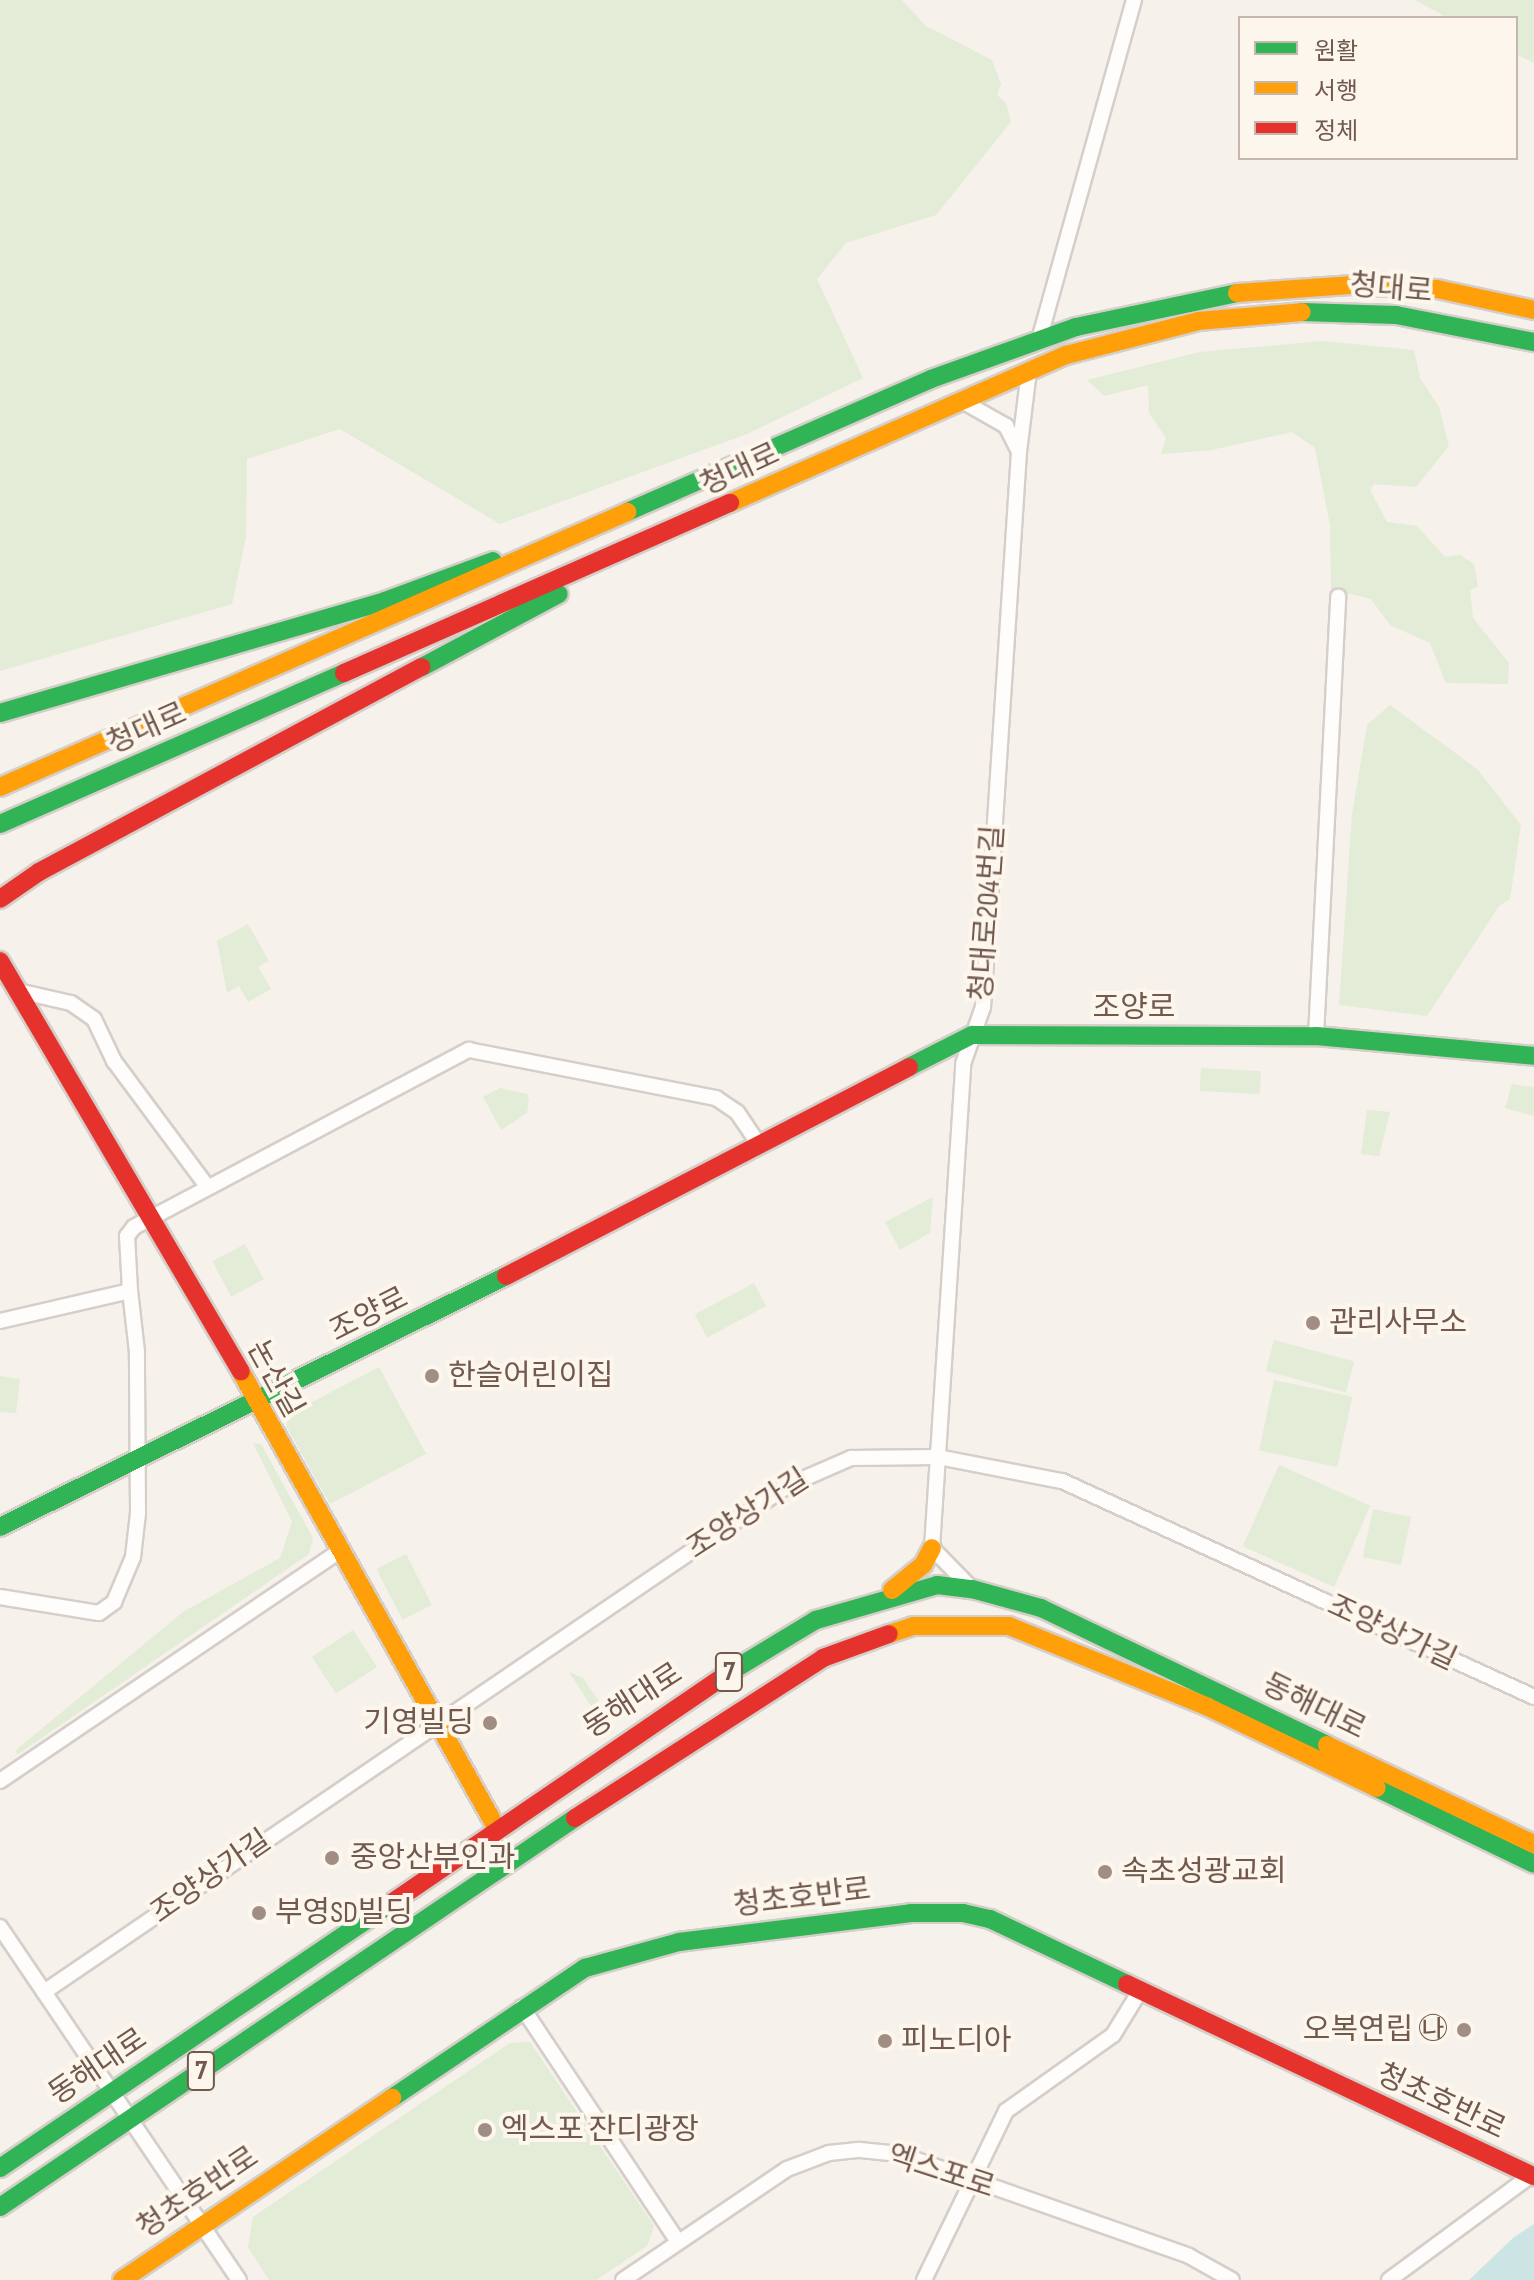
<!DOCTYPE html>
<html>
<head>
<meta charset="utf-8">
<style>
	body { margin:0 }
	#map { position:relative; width:1534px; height:2280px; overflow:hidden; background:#f6f1ea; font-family:"Sofia Sans Condensed","Noto Sans KR",sans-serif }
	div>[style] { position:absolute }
	.green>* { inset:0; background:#e3ecd6; transform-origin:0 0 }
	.water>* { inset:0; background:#cde4e4 }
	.roads { filter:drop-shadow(2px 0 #d5cec9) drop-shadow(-2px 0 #d5cec9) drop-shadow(0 2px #d5cec9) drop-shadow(0 -2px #d5cec9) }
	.street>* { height:14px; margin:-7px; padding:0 7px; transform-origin:7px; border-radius:7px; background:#fefdfc }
	.fast>* { height:18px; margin:-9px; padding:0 9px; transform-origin:9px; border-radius:9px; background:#30b455 }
	.slow>* { height:18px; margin:-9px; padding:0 9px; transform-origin:9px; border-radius:9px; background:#ff9f0a }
	.jam>* { height:18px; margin:-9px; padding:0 9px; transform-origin:9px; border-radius:9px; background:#e5322d }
	.dots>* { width:22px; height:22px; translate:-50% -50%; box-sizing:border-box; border:4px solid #fdf6ec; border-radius:50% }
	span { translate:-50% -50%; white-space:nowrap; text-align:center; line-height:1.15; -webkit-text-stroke:8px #fdf6ec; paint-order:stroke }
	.shield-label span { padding:2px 6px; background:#fdf6ec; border:2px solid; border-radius:6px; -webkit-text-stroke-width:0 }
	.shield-label { font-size:28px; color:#71594d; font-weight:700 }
	.street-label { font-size:30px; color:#71594d }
	.poi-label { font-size:30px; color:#71594d }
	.left { translate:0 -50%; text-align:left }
	.right { translate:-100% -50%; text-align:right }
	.legend { position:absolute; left:1238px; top:16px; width:280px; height:144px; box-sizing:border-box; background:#fdf6ec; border:2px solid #c5b7ac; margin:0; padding:10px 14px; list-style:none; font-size:24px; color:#71594d }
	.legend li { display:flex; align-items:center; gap:16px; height:40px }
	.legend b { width:40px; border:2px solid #c5b7ac }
</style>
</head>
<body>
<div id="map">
	<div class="green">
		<div style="clip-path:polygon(0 0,902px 0,926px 26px,992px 60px,1001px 84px,997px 95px,1006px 103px,1011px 122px,936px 215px,846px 243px,817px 279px,863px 378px,747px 434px,500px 524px,340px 429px,247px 459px,246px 537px,232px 604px,0 671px)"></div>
		<div style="clip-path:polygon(1415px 0,1534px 0,1534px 63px,1516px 54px,1516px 18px,1448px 18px)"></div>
		<div style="clip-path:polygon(1323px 341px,1414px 350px,1420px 378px,1439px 407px,1449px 446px,1416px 487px,1374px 484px,1370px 490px,1387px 522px,1417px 526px,1445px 557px,1460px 555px,1474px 564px,1478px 586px,1470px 590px,1473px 618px,1509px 663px,1508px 684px,1446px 683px,1430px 643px,1390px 625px,1371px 599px,1331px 589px,1330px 525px,1315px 448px,1292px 432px,1211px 450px,1161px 454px,1166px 438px,1149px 413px,1148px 385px,1104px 396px,1087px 380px,1200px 352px)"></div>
		<div style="clip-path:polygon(1390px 705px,1477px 769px,1521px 825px,1510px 899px,1499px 906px,1427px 1016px,1339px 1005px,1352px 814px,1367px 725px)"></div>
		<div style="clip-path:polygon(248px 924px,269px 961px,258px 967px,271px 989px,248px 1002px,239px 986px,227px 993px,217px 941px)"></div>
		<div style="left:1201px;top:1068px;width:60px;height:23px;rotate:3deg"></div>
		<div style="clip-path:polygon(1512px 1084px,1534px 1087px,1534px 1116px,1505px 1108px)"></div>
		<div style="clip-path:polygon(500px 1088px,527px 1094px,529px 1100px,527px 1113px,501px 1130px,483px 1097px)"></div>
		<div style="clip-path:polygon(1367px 1110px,1390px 1112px,1379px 1156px,1361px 1154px)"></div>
		<div style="clip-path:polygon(933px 1197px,930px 1233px,900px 1250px,885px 1222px)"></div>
		<div style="left:245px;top:1244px;width:40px;height:37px;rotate:62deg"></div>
		<div style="left:754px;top:1283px;width:26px;height:67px;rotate:62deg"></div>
		<div style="left:1274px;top:1340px;width:83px;height:32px;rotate:15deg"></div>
		<div style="clip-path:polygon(379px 1367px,426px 1454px,330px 1504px,286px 1426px,291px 1413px)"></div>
		<div style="clip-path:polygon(0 1376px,20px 1379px,16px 1413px,0 1412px)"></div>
		<div style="left:1274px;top:1380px;width:80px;height:72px;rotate:12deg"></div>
		<div style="clip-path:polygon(253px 1443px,261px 1444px,313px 1538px,309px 1554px,17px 1755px,16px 1750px,183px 1612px,280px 1558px,292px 1522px)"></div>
		<div style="left:1279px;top:1465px;width:100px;height:89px;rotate:24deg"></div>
		<div style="left:1373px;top:1509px;width:39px;height:49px;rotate:12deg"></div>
		<div style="left:406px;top:1554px;width:57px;height:33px;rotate:63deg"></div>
		<div style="left:353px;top:1630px;width:44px;height:49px;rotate:57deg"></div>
		<div style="clip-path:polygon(569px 1672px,583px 1678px,607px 1713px,597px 1715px)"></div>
		<div style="clip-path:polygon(530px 2042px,654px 2226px,647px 2246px,596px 2280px,269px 2280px,248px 2247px,253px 2217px,510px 2043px)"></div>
	</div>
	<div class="water">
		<div style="clip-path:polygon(1534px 2224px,1534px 2280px,1469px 2280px,1514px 2237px)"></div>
	</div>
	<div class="roads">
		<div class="street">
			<div style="left:1039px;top:340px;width:353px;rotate:-74.4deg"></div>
			<div style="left:962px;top:401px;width:51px;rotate:29.6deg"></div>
			<div style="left:1006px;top:426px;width:28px;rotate:63deg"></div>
			<div style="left:18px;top:991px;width:54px;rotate:12.8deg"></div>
			<div style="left:71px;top:1003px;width:28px;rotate:35deg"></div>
			<div style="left:94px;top:1019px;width:47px;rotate:64.5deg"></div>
			<div style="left:114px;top:1061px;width:156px;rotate:53.4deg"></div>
			<div style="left:1316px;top:1036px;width:440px;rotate:-87.1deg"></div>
			<div style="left:0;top:1321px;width:133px;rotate:-13deg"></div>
			<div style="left:130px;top:1291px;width:55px;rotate:-93.1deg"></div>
			<div style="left:127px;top:1236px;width:11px;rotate:-52deg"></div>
			<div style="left:134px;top:1227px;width:379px;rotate:-27.9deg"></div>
			<div style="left:469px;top:1050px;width:252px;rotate:11deg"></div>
			<div style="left:716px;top:1098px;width:25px;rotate:34deg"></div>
			<div style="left:737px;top:1112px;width:40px;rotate:56deg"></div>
			<div style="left:971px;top:1588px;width:56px;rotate:-134.3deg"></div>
			<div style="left:932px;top:1548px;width:485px;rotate:-86.3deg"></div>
			<div style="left:963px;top:1064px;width:60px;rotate:-70.7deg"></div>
			<div style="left:983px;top:1007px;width:556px;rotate:-86.29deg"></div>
			<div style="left:1019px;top:452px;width:82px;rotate:-83deg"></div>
			<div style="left:0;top:1597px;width:100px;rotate:9.2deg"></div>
			<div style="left:99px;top:1613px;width:19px;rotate:-36deg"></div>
			<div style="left:114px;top:1602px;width:49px;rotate:-67.1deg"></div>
			<div style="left:133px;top:1557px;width:44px;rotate:-83.5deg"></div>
			<div style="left:138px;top:1513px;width:161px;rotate:-90.4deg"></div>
			<div style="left:137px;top:1352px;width:61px;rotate:-96.5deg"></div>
			<div style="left:0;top:1781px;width:412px;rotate:-34.1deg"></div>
			<div style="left:0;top:1927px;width:426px;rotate:55.9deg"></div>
			<div style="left:44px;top:1992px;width:901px;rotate:-34.24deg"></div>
			<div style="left:789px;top:1485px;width:68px;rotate:-23.5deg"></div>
			<div style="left:851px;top:1458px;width:87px;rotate:-0.7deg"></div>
			<div style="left:938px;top:1457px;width:126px;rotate:11deg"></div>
			<div style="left:1062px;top:1481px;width:519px;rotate:24.59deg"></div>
			<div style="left:522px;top:2007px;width:282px;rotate:56.4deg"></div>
			<div style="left:623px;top:2280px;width:198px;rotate:-34.1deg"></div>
			<div style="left:787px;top:2169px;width:45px;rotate:-20.9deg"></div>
			<div style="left:829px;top:2153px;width:31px;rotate:-6deg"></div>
			<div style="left:860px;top:2150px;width:40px;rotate:5.7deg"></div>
			<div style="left:900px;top:2154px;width:306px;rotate:19.4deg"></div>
			<div style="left:1189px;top:2256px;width:49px;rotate:29.2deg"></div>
			<div style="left:924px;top:2280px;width:188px;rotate:-64.1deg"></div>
			<div style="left:1006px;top:2111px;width:131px;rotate:-35.4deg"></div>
			<div style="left:1113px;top:2035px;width:52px;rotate:-58.5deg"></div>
			<div style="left:1389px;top:2280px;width:180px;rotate:-36.4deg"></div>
		</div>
		<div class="fast">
			<div style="left:1302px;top:312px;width:94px;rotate:1.8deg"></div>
			<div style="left:1396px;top:315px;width:141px;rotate:11.1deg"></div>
			<div style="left:627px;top:512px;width:332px;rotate:-23.6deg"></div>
			<div style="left:931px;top:379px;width:154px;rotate:-19.7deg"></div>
			<div style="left:1076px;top:327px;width:165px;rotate:-11.9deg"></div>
			<div style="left:422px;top:667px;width:155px;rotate:-28.1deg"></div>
			<div style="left:0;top:713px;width:401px;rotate:-16.2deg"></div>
			<div style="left:385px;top:601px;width:115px;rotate:-20.3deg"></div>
			<div style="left:0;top:824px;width:376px;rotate:-23.7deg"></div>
			<div style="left:909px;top:1067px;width:71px;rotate:-26.9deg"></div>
			<div style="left:972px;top:1035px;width:344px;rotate:0.2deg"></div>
			<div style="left:1316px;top:1036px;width:219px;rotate:5.2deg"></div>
			<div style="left:0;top:1527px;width:565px;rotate:-26.38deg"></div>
			<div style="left:735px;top:1669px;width:95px;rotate:-31.2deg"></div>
			<div style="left:816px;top:1620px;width:126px;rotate:-16.1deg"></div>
			<div style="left:937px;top:1585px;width:35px;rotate:7deg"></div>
			<div style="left:972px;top:1589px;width:72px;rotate:15.4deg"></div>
			<div style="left:1041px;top:1608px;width:317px;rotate:25.6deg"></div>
			<div style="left:1377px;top:1788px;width:174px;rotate:25.8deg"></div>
			<div style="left:392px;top:2098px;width:233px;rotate:-34deg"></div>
			<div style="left:585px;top:1968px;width:98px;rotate:-15.5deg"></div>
			<div style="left:679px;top:1942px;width:234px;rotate:-7.1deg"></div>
			<div style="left:911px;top:1913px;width:52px"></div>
			<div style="left:963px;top:1913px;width:28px;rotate:13deg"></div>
			<div style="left:990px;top:1919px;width:152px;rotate:25.4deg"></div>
			<div style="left:0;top:2168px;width:471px;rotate:-34.1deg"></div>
			<div style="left:0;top:2207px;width:694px;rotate:-34.08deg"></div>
		</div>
		<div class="slow">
			<div style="left:1237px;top:293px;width:113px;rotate:-4deg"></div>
			<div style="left:1350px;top:285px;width:87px;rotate:2.6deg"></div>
			<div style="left:1437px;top:289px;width:99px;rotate:12.2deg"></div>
			<div style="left:730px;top:503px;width:367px;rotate:-23.8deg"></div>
			<div style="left:1066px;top:355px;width:136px;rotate:-14.4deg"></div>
			<div style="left:1198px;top:321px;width:104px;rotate:-4.9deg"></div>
			<div style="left:0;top:787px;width:685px;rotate:-23.68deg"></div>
			<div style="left:241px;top:1372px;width:522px;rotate:60.73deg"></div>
			<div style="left:892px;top:1590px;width:40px;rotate:-39deg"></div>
			<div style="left:923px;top:1565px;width:19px;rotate:-62deg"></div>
			<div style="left:889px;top:1634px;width:25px;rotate:-18deg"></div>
			<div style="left:913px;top:1626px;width:96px"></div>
			<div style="left:1009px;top:1626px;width:215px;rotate:22.1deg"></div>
			<div style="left:1208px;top:1707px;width:187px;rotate:25.6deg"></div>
			<div style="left:1327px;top:1745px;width:229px;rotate:25.6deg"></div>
			<div style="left:122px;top:2280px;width:326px;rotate:-34deg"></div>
		</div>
		<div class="jam">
			<div style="left:344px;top:673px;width:422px;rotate:-23.8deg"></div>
			<div style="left:0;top:899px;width:47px;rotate:-34.7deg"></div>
			<div style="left:39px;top:872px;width:434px;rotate:-28.2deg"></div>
			<div style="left:0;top:961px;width:476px;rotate:59.6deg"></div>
			<div style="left:506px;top:1276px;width:454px;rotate:-27.4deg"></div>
			<div style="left:575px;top:1818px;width:295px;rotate:-32.8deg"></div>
			<div style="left:823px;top:1658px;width:70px;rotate:-20deg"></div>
			<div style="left:390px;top:1904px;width:417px;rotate:-34.3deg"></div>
			<div style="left:1127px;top:1984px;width:450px;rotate:25.3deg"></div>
		</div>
	</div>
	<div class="dots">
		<div style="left:1313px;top:1323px;background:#a08e84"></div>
		<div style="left:432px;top:1376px;background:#a08e84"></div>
		<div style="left:490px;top:1723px;background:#a08e84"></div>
		<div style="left:332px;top:1858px;background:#a08e84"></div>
		<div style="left:1105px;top:1872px;background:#a08e84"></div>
		<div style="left:259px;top:1913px;background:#a08e84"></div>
		<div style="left:1464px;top:2030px;background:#a08e84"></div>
		<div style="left:885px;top:2041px;background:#a08e84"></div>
		<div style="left:485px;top:2130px;background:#a08e84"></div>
	</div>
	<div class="shield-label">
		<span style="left:729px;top:1672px">7</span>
		<span style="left:201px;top:2071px">7</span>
	</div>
	<div class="street-label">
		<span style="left:1391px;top:289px;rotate:5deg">청대로</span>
		<span style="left:740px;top:470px;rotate:-25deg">청대로</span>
		<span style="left:147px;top:729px;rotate:-24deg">청대로</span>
		<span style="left:988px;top:913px;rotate:-86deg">청대로204번길</span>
		<span style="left:1134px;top:1008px">조양로</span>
		<span style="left:369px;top:1315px;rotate:-27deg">조양로</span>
		<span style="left:275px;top:1379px;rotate:61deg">논산길</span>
		<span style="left:748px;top:1514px;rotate:-33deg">조양상가길</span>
		<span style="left:1392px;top:1633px;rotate:25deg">조양상가길</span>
		<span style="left:633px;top:1701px;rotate:-33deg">동해대로</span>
		<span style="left:1314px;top:1707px;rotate:26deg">동해대로</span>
		<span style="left:211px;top:1877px;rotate:-35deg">조양상가길</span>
		<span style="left:802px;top:1898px;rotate:-7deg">청초호반로</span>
		<span style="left:98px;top:2067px;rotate:-34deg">동해대로</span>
		<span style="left:1441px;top:2102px;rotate:25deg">청초호반로</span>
		<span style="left:941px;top:2172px;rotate:18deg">엑스포로</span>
		<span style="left:198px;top:2193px;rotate:-34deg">청초호반로</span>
	</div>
	<div class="poi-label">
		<span class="left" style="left:1329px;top:1323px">관리사무소</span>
		<span class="left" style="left:448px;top:1376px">한슬어린이집</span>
		<span class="right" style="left:474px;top:1723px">기영빌딩</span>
		<span class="left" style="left:350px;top:1858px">중앙산부인과</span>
		<span class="left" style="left:1121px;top:1872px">속초성광교회</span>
		<span class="left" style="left:275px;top:1913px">부영SD빌딩</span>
		<span class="right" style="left:1448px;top:2030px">오복연립 ㉯</span>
		<span class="left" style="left:901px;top:2041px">피노디아</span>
		<span class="left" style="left:501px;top:2130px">엑스포 잔디광장</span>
	</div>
	<ul class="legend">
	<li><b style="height:10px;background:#30b455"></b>원활</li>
	<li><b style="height:10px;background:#ff9f0a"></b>서행</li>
	<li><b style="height:10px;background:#e5322d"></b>정체</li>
	</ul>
</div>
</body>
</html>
